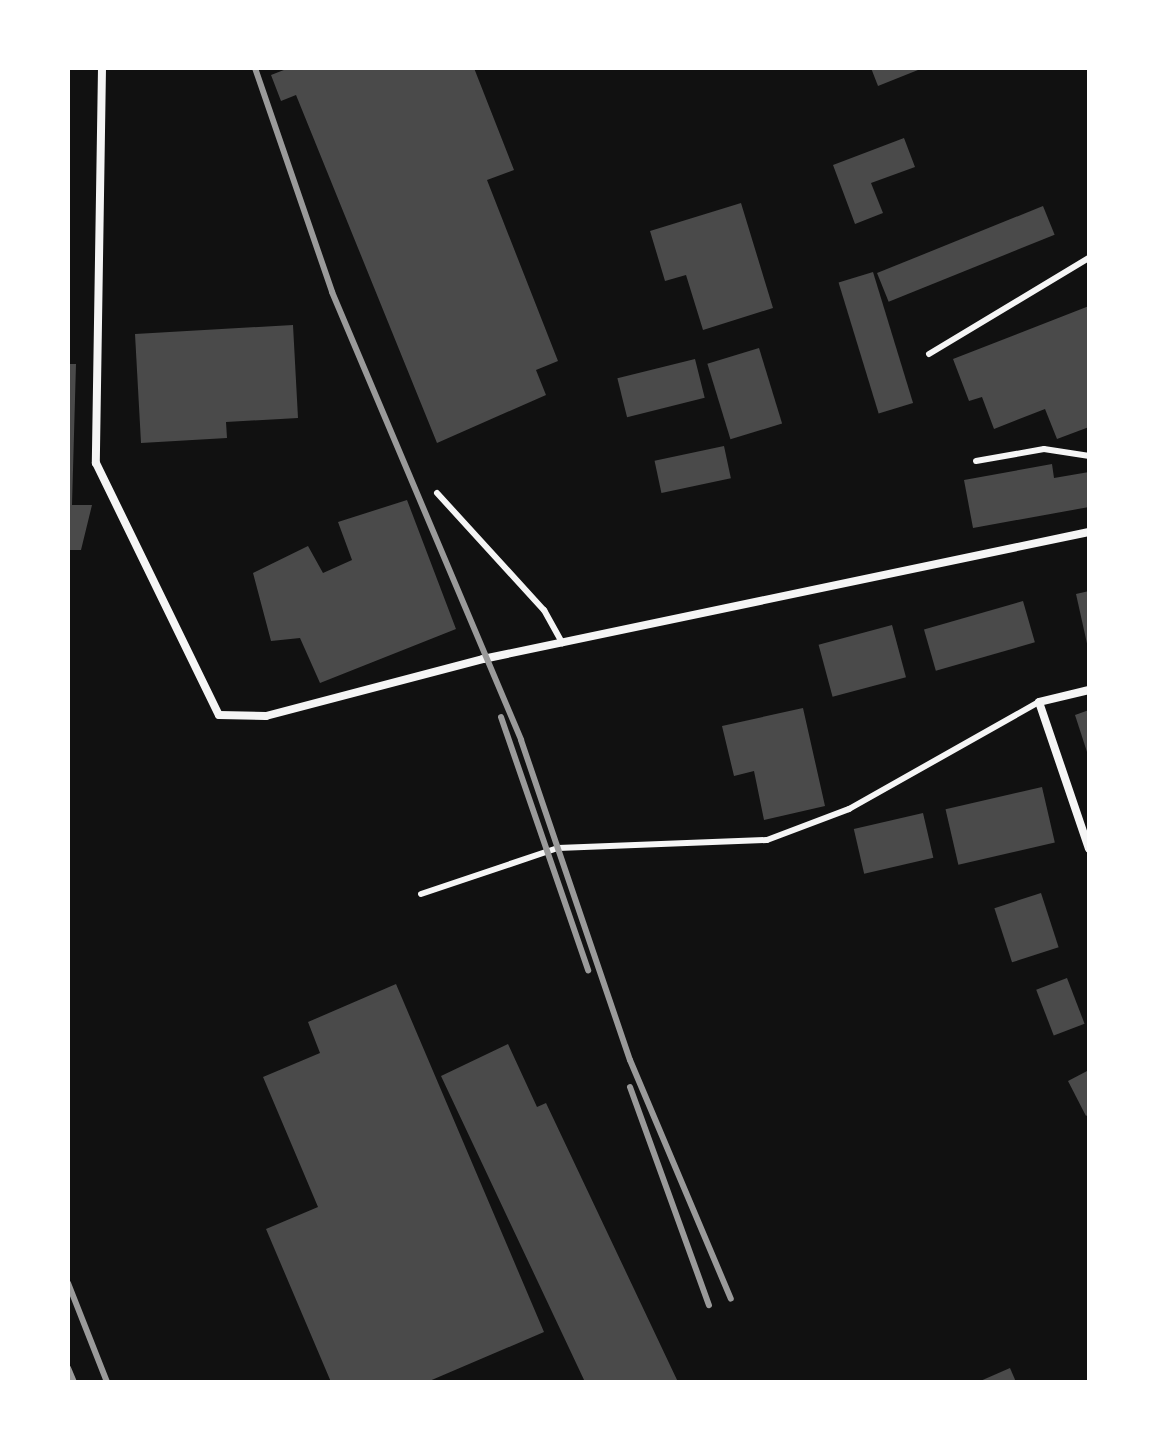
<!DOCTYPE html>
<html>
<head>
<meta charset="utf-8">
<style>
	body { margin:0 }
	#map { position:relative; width:1157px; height:1450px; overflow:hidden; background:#111; font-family:"DejaVu Sans",sans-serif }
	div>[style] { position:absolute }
	.building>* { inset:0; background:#4a4a4a; transform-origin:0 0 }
	.service>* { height:6px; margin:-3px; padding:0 3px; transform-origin:3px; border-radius:3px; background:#f5f5f5 }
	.minor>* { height:8px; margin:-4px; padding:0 4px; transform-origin:4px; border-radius:4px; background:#f5f5f5 }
	.rail>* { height:6px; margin:-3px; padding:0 3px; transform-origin:3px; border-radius:3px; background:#9a9a9a }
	span { translate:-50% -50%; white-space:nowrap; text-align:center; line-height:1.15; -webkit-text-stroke:8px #fff; paint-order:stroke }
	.frame { position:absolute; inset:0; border:70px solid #fff; pointer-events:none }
</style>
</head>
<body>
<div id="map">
	<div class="building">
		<div style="clip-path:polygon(289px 68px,474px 68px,514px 170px,487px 180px,558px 361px,536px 370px,546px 395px,437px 443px,296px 95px,281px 101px,271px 75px)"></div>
		<div style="clip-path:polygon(871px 68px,923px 68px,878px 86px)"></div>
		<div style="clip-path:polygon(904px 138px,915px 167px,871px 183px,883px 213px,855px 224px,833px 165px)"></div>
		<div style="clip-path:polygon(741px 203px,773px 308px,703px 330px,686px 275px,665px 281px,650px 231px)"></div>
		<div style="left:1043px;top:206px;width:31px;height:179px;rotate:68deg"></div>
		<div style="left:873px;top:272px;width:137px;height:36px;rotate:73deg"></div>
		<div style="clip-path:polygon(1089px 306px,1089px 427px,1057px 439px,1045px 409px,994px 429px,982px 397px,969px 401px,953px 359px)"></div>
		<div style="clip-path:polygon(293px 325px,298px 418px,226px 422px,227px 438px,141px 443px,135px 334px)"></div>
		<div style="left:759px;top:348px;width:79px;height:54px;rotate:73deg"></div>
		<div style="left:695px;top:359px;width:40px;height:80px;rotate:76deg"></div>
		<div style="clip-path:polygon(68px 364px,76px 364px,72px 505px,92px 505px,81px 550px,68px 550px)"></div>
		<div style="left:724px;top:446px;width:33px;height:71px;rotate:78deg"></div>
		<div style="clip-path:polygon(1052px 464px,1054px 478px,1089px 472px,1089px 507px,973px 528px,964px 480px)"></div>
		<div style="clip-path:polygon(407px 500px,456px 629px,320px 683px,300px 638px,271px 641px,253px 573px,308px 546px,323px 573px,352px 560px,338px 522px)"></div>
		<div style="clip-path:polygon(1089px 591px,1089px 648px,1088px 648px,1076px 594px)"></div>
		<div style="left:1023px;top:601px;width:43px;height:103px;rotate:74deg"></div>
		<div style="left:892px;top:625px;width:54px;height:76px;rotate:75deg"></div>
		<div style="clip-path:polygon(803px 708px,825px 806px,764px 820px,754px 771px,734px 776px,722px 726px)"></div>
		<div style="clip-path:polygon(1089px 710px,1089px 755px,1088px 755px,1075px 715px)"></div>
		<div style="left:1042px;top:787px;width:57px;height:99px;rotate:77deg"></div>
		<div style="left:923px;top:813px;width:46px;height:71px;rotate:77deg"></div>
		<div style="left:1041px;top:893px;width:57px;height:49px;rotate:72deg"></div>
		<div style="left:1067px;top:978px;width:49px;height:33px;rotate:69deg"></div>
		<div style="clip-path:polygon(396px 984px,544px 1332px,427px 1382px,331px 1382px,266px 1229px,318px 1207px,263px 1077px,320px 1053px,308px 1022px)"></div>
		<div style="clip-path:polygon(508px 1044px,537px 1107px,546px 1103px,678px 1382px,585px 1382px,441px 1076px)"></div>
		<div style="clip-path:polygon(1089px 1070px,1089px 1114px,1086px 1116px,1068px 1081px)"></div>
		<div style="clip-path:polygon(1010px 1368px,1016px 1382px,978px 1382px)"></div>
	</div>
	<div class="service">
		<div style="left:929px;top:354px;width:187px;rotate:-31deg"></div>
		<div style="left:976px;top:461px;width:69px;rotate:-10deg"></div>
		<div style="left:1044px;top:449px;width:46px;rotate:8.8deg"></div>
		<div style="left:437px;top:493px;width:159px;rotate:47.6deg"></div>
		<div style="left:544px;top:610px;width:38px;rotate:61deg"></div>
		<div style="left:421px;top:894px;width:145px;rotate:-18.6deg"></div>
		<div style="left:558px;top:848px;width:209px;rotate:-2.2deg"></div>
		<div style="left:767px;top:840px;width:88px;rotate:-20.7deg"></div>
		<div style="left:849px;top:809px;width:218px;rotate:-29.4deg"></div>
	</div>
	<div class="minor">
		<div style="left:102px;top:68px;width:395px;rotate:90.9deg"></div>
		<div style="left:96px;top:463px;width:280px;rotate:64deg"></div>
		<div style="left:219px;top:715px;width:47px;rotate:1.2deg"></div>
		<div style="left:266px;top:716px;width:224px;rotate:-14.7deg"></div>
		<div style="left:483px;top:659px;width:619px;rotate:-11.84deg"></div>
		<div style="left:1089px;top:690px;width:51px;rotate:166.5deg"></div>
		<div style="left:1039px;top:702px;width:155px;rotate:71.2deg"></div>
	</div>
	<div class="rail">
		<div style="left:255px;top:68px;width:237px;rotate:71deg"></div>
		<div style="left:332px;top:292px;width:486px;rotate:67.1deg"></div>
		<div style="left:521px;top:740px;width:338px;rotate:71.2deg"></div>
		<div style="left:630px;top:1060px;width:259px;rotate:67.1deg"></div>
		<div style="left:501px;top:717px;width:268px;rotate:71deg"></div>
		<div style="left:630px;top:1087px;width:232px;rotate:70.1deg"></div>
		<div style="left:68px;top:1283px;width:106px;rotate:68.5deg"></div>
		<div style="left:68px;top:1368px;width:15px;rotate:67deg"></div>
	</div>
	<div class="frame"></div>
</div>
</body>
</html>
